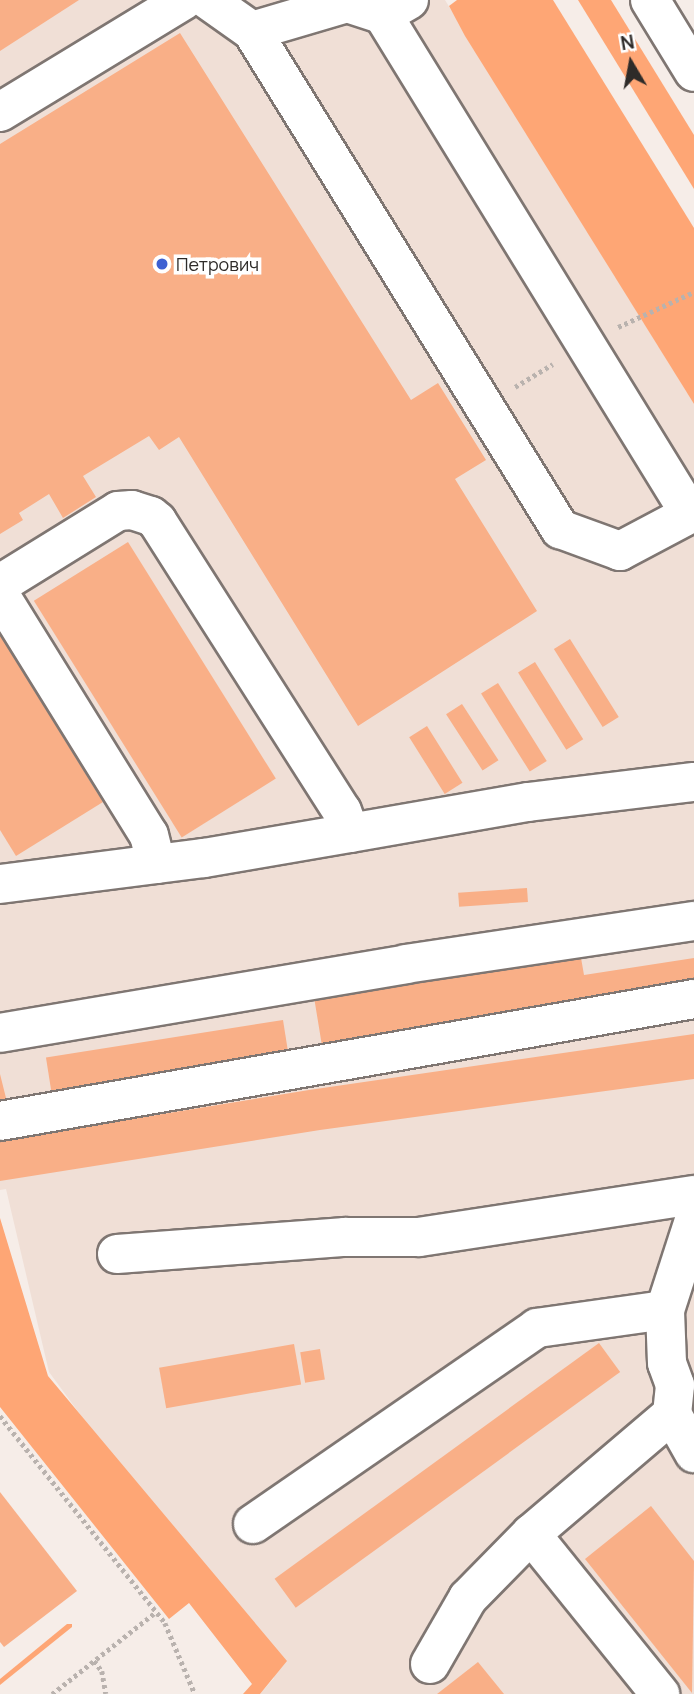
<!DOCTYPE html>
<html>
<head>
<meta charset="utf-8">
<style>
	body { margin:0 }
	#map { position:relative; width:694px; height:1694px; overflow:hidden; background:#f6ede8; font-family:Manrope,sans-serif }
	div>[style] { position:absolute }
	.built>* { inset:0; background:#f0dfd6 }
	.green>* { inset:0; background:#fea675 }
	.building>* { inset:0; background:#f9af87; transform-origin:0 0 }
	.path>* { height:4.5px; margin-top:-2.25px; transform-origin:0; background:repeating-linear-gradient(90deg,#b9b2ae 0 3.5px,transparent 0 7px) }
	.roads { filter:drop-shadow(2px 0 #7f7672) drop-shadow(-2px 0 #7f7672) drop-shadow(0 2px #7f7672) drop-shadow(0 -2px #7f7672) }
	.minor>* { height:38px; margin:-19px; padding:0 19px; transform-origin:19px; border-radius:19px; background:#fff }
	.major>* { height:38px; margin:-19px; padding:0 19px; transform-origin:19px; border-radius:19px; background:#fff }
	.dots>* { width:19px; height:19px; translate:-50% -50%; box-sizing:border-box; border:4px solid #fff; border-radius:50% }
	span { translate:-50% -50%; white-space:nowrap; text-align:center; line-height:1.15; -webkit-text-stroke:7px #fff; paint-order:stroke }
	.poi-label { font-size:18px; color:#2e2b29 }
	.left { translate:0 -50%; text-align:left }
	.north { position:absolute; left:596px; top:28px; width:70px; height:70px; -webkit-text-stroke:5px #fff; paint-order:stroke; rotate:350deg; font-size:19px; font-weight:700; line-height:28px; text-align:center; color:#2e2b29 }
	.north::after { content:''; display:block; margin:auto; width:24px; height:32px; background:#2e2b29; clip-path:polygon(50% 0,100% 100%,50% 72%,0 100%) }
</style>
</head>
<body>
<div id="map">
	<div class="built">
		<div style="clip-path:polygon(0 0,445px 0,694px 404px,694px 1694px,260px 1694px,274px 1678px,49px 1372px,6px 1189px,0 1190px)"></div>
	</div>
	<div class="green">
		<div style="clip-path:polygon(457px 0,553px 0,694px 228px,694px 404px,465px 36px,449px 6px)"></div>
		<div style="clip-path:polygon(578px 0,611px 0,694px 135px,694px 189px)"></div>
		<div style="clip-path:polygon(0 1218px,48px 1376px,287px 1661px,260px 1694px,243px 1694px,252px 1684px,189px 1603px,169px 1619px,0 1407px)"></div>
		<div style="clip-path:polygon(67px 1624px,72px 1624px,72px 1627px,0 1685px,0 1679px)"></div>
	</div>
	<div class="building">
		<div style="clip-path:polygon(0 0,79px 0,0 51px)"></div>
		<div style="clip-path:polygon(180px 33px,411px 400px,438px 383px,486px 460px,455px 479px,537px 611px,358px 726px,179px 437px,159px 450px,149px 436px,83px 476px,96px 497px,63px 518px,49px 494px,19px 513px,23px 520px,0 534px,0 144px)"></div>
		<div style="left:128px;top:542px;width:279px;height:111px;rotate:58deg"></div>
		<div style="clip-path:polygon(0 635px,103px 802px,16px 856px,0 830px)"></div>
		<div style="left:570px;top:639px;width:92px;height:19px;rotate:58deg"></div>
		<div style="left:535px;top:662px;width:91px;height:20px;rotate:58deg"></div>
		<div style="left:498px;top:683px;width:92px;height:20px;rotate:58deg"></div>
		<div style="left:462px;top:704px;width:67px;height:19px;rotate:57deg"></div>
		<div style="left:427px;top:726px;width:67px;height:21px;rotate:58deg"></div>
		<div style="left:527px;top:888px;width:14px;height:69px;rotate:86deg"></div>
		<div style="clip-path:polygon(580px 952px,584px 975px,694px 958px,694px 995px,323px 1052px,314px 997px)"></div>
		<div style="left:283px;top:1020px;width:36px;height:240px;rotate:81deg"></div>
		<div style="clip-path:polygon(694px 1034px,694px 1079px,320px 1130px,0 1181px,0 1141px,4px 1140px,309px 1090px)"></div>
		<div style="clip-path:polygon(0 1074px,7px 1102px,0 1104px)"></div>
		<div style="left:599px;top:1343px;width:36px;height:401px;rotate:54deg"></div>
		<div style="left:294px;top:1344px;width:41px;height:137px;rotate:80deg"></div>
		<div style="left:320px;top:1349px;width:31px;height:20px;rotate:81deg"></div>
		<div style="clip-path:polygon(0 1492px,77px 1591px,4px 1647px,0 1642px)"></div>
		<div style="clip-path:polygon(651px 1506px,694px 1561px,692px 1693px,585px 1559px)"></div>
		<div style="clip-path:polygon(478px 1662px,504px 1694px,437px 1694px)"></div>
	</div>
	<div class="path">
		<div style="left:618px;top:327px;width:84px;rotate:-24.7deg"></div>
		<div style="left:515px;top:387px;width:44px;rotate:-31.2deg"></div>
		<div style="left:0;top:1416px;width:265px;rotate:51.4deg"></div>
		<div style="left:165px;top:1623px;width:77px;rotate:67.1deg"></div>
		<div style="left:94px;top:1661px;width:13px;rotate:51deg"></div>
		<div style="left:102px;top:1671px;width:23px;rotate:80deg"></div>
		<div style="left:52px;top:1694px;width:132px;rotate:-38.3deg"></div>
	</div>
	<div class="roads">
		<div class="minor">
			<div style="left:208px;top:0;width:54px;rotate:35.2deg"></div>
			<div style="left:252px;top:31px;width:586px;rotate:58.26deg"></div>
			<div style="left:560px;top:529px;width:64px;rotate:20.1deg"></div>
			<div style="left:620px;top:551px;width:79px;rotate:-27.9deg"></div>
			<div style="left:690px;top:514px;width:586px;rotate:-121.6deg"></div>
			<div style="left:252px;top:31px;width:99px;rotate:-16.4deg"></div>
			<div style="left:347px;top:3px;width:38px;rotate:18deg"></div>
			<div style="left:383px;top:15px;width:30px;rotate:-30deg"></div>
			<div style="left:0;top:112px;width:215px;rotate:-31.3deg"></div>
			<div style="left:0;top:584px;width:139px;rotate:-31.7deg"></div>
			<div style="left:118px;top:511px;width:14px;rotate:-4deg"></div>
			<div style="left:132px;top:510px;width:20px;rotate:18deg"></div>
			<div style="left:151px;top:516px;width:8px;rotate:40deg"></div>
			<div style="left:157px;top:521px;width:344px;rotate:57.5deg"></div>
			<div style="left:342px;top:811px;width:23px;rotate:70deg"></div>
			<div style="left:350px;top:833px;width:181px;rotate:-9.9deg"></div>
			<div style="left:528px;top:802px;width:167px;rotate:-6.9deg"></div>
			<div style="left:0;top:595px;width:282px;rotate:58.2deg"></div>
			<div style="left:149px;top:835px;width:30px;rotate:76deg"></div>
			<div style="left:0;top:884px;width:206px;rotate:-7.3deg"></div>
			<div style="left:204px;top:858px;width:148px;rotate:-9.7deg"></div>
			<div style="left:0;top:1033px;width:412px;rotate:-9.6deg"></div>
			<div style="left:406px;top:964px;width:291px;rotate:-8.5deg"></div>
			<div style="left:0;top:1121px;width:705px;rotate:-9.97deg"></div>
			<div style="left:117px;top:1254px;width:229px;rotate:-4.3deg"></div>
			<div style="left:345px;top:1237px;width:74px"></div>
			<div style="left:419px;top:1237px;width:278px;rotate:-8.7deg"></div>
			<div style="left:672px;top:1414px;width:45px;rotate:60.6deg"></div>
			<div style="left:253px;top:1524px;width:345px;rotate:-34.6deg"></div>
			<div style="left:537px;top:1328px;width:129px;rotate:-8deg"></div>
			<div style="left:531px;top:1534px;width:206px;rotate:51.1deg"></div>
			<div style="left:430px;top:1664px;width:76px;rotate:-60.1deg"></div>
			<div style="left:468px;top:1598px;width:90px;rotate:-45.5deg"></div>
			<div style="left:531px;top:1534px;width:185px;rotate:-40.4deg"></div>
			<div style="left:672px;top:1414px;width:29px;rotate:-84deg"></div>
			<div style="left:675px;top:1385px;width:23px;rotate:-110deg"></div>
			<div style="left:667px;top:1363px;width:53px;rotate:-92.2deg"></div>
			<div style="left:665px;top:1310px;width:95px;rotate:-72.1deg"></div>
		</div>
		<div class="major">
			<div style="left:650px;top:0;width:84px;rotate:58.6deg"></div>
		</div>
	</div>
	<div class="dots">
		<div style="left:162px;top:264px;background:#3d60d2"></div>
	</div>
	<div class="poi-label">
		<span class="left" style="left:176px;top:264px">Петрович</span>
	</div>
	<div class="north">N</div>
</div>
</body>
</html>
